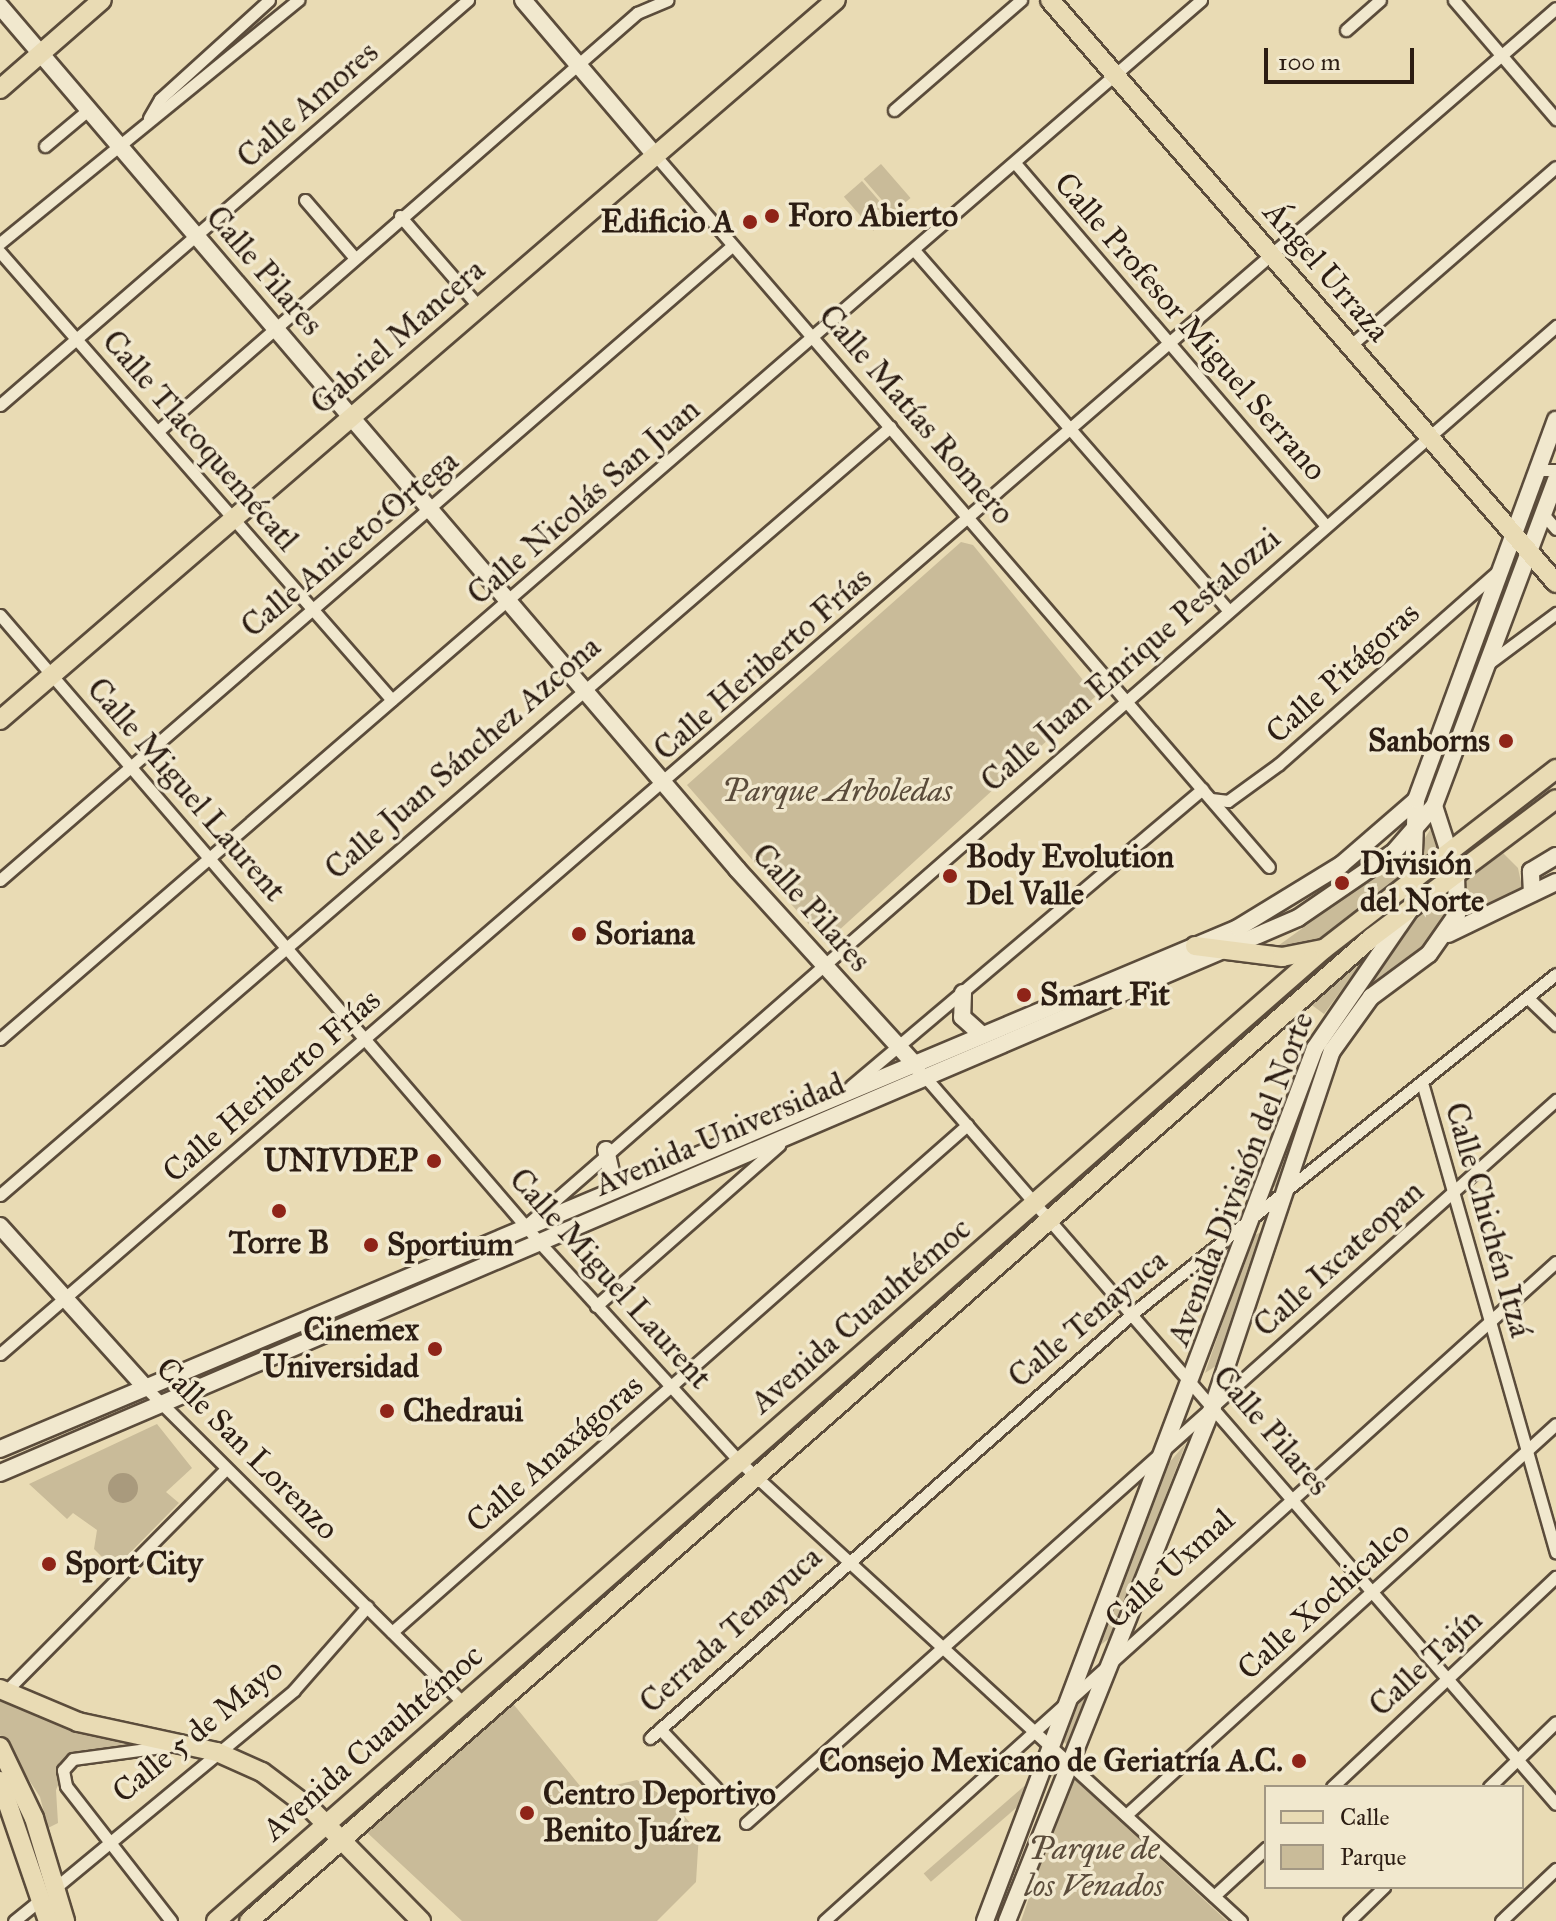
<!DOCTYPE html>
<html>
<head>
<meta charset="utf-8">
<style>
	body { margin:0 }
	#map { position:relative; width:1556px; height:1921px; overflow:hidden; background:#e9dbb4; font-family:"IM FELL Great Primer",serif }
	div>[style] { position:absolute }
	.green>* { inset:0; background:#c9bb99; transform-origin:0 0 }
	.water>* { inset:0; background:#a99a7d }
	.round { border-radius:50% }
	.roads { filter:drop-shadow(2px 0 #5b4c3b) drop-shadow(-2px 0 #5b4c3b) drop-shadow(0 2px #5b4c3b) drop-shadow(0 -2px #5b4c3b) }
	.street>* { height:11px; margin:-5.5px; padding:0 5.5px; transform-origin:5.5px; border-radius:5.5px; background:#f1e8ce }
	.secondary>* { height:16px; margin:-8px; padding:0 8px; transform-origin:8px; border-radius:8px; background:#f1e8ce }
	.primary>* { height:18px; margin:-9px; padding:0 9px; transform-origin:9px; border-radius:9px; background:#e9dbb4 }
	.dots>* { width:22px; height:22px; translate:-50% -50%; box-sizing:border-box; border:4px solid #f1e8ce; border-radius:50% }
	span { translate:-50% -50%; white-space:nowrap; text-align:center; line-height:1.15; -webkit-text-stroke:7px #f1e8ce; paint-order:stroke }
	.street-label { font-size:32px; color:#2c1d13 }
	.poi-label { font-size:32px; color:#2c1d13; font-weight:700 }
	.left { translate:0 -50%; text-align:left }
	.right { translate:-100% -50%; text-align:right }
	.park-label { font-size:32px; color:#5b4c3b; font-style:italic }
	.legend { position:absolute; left:1264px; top:1785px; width:260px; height:104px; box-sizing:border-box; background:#f1e8ce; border:2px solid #a29783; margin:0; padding:10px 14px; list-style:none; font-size:24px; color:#2c1d13 }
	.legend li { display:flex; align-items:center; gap:16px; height:40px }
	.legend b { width:40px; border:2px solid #a29783 }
	.scale { position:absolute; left:1264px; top:48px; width:150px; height:36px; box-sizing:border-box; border:4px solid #2c1d13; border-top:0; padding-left:10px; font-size:24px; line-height:28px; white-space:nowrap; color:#2c1d13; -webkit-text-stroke:6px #f1e8ce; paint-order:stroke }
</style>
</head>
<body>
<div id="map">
	<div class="green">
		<div style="left:881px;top:164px;width:45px;height:23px;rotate:49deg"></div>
		<div style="left:862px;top:181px;width:45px;height:24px;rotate:49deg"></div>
		<div style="clip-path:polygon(961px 542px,973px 545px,1096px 696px,825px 943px,687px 785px)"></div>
		<div style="clip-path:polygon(1433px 825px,1441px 849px,1425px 860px,1420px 846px)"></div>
		<div style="clip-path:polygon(1499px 849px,1518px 868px,1522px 887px,1465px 921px,1467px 872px)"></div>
		<div style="clip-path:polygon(1411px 850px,1401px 878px,1311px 946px,1275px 948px)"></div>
		<div style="clip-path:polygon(1448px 885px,1444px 927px,1347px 1016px,1419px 906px)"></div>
		<div style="clip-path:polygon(1381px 936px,1324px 1014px,1305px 1000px)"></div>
		<div style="clip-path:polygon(1330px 1031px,1336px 1031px,1317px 1070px,1285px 1181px,1272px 1188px)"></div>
		<div style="clip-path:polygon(1266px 1229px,1219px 1364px,1205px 1373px,1252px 1237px)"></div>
		<div style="clip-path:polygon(157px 1424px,192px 1468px,166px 1492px,179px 1503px,114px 1569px,94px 1549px,97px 1530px,73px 1513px,67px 1519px,29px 1484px)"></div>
		<div style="clip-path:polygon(1186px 1443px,1111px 1637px,1098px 1647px,1168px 1464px)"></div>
		<div style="clip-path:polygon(501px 1689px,585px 1792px,637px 1780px,671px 1801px,699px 1833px,696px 1882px,657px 1921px,462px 1921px,359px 1825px)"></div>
		<div style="clip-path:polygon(1089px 1692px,1070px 1748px,1062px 1740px,1076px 1703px)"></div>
		<div style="clip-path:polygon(0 1695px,151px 1744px,70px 1756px,56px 1790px,58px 1823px,48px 1828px,40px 1797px,0 1735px)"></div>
		<div style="left:1052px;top:1762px;width:11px;height:170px;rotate:49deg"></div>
		<div style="clip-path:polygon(1071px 1776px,1227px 1921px,1021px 1921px)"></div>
	</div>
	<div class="water">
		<div class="round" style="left:108px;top:1473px;width:30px;height:30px"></div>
	</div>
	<div class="roads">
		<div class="street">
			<div style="left:1454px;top:0;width:157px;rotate:49.4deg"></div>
			<div style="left:1346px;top:30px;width:45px;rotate:-41.4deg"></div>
			<div style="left:894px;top:110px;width:168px;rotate:-40.9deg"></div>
			<div style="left:149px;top:118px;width:22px;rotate:-60deg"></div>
			<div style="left:160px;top:99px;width:147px;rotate:-42.2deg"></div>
			<div style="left:45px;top:146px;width:56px;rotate:-39.9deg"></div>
			<div style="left:655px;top:155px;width:940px;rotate:49.23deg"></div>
			<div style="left:1015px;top:163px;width:477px;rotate:49.4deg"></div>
			<div style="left:305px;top:200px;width:75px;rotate:49.3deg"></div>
			<div style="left:400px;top:216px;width:121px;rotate:49deg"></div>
			<div style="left:0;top:243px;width:385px;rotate:-39.2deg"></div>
			<div style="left:914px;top:250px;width:478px;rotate:48.9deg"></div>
			<div style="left:0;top:252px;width:595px;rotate:48.81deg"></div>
			<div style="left:1351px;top:345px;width:271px;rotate:-41deg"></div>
			<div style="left:0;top:405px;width:619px;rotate:-40.87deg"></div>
			<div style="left:158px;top:431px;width:636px;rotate:-41.11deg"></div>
			<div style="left:637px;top:13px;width:33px;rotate:-23deg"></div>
			<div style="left:1536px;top:470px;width:20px"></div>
			<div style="left:1543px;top:514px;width:20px;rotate:49deg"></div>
			<div style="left:384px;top:516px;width:41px;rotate:-41.1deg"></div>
			<div style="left:0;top:615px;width:828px;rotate:49.31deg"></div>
			<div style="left:540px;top:1243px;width:295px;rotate:47.6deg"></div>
			<div style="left:739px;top:1461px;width:681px;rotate:42.5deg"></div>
			<div style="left:1489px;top:663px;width:84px;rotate:-36.7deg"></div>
			<div style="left:1211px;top:799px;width:17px;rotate:7deg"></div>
			<div style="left:1228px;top:801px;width:63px;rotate:-36deg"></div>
			<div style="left:1279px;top:764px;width:296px;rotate:-41.4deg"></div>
			<div style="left:0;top:880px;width:968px;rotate:-40.9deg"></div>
			<div style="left:1528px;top:998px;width:39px;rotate:44deg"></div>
			<div style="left:0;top:1039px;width:1588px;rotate:-40.86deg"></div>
			<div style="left:926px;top:1078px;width:961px;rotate:49.05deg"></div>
			<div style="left:851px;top:1086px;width:460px;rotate:-40.2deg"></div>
			<div style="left:1423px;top:1086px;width:485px;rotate:74.1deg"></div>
			<div style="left:0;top:1195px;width:1176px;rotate:-40.79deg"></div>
			<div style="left:529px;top:1223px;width:1364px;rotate:-41.13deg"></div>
			<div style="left:596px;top:1306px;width:244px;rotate:-41.3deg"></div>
			<div style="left:0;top:1354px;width:2057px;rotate:-40.86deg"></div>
			<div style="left:146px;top:1388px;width:447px;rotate:44.8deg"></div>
			<div style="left:392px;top:1632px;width:767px;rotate:-41.4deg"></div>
			<div style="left:5px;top:1692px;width:313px;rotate:-45.3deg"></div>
			<div style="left:660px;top:1729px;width:81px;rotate:46.5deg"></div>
			<div style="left:650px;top:1738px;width:643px;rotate:-41.35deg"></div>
			<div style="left:1133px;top:1313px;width:542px;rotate:-38.71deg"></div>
			<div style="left:169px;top:1746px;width:97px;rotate:172.3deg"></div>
			<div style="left:73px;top:1759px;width:15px;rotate:132deg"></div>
			<div style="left:63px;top:1770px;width:16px;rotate:79deg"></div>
			<div style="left:66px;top:1786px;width:171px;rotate:52.1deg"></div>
			<div style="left:1332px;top:1787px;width:307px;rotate:-43.2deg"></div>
			<div style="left:1489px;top:1787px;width:93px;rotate:-44.1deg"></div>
			<div style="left:1126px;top:1815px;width:581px;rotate:-42.28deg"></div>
			<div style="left:746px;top:1823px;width:1086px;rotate:-41.75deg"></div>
			<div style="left:55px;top:1888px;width:310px;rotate:-39.6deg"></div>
			<div style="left:294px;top:1690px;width:111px;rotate:-48.7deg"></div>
			<div style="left:1214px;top:1896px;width:71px;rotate:-42.7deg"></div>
			<div style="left:14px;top:1921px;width:35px;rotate:-39deg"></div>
			<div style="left:824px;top:1921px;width:985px;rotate:-42deg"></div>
			<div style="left:1349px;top:1921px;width:49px;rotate:-44.2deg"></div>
			<div style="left:1501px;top:1921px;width:76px;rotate:-43.4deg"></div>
		</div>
		<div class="secondary">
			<div style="left:523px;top:0;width:204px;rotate:49.6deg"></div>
			<div style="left:0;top:6px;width:1135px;rotate:49.5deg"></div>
			<div style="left:737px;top:869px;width:268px;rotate:47.7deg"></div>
			<div style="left:1532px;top:893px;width:22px;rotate:-93deg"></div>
			<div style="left:1531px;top:871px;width:29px;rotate:-31deg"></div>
			<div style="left:1448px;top:934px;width:120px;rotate:-25.7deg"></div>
			<div style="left:963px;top:993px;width:24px;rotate:92deg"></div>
			<div style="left:962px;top:1017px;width:24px;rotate:42deg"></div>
			<div style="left:606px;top:1150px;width:26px;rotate:77deg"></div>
			<div style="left:612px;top:1175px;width:17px;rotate:31deg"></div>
			<div style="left:0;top:1226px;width:218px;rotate:48deg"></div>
			<div style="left:0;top:1449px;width:1343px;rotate:-22.82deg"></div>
			<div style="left:1238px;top:928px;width:121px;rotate:-31.5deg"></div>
			<div style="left:1341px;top:865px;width:99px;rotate:-40.9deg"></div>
			<div style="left:0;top:1473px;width:1412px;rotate:-23.15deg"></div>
			<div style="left:1298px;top:918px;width:116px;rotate:-34.5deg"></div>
			<div style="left:1394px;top:852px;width:61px;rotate:-49deg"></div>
			<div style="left:1434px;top:806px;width:348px;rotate:-69.5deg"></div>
			<div style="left:985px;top:1921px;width:933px;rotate:-69.29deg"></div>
			<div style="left:1315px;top:1048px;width:171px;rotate:-55.5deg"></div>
			<div style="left:1412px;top:907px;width:107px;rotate:-87.9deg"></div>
			<div style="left:1416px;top:800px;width:405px;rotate:-69.8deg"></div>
			<div style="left:1007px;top:1921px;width:555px;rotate:-68.2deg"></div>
			<div style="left:1213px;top:1406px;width:374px;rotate:-71.5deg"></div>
			<div style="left:1332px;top:1051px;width:67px;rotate:-54.2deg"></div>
			<div style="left:1371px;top:997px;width:72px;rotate:-36.6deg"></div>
			<div style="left:1429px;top:954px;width:49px;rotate:-55deg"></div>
			<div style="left:1457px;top:914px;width:40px;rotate:-91.4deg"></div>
			<div style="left:1456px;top:874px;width:71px;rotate:-107.9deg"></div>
		</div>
		<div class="primary">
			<div style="left:1050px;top:0;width:772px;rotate:49.04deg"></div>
			<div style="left:0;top:89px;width:135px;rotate:-41.1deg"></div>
			<div style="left:0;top:720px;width:1103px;rotate:-40.74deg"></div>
			<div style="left:1195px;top:946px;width:88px;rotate:7.2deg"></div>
			<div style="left:1282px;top:957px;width:41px;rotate:-11.3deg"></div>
			<div style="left:0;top:1689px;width:85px;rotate:22.9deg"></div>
			<div style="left:78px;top:1722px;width:142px;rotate:12.2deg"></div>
			<div style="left:217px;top:1752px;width:49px;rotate:24deg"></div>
			<div style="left:262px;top:1772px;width:61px;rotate:37.1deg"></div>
			<div style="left:311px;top:1809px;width:157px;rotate:45.5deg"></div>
			<div style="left:0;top:1747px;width:79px;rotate:64.4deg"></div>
			<div style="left:34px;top:1818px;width:108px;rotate:73.2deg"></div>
			<div style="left:0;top:1781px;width:148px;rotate:71.1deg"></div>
			<div style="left:216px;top:1921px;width:1474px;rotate:-41.26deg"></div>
			<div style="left:1324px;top:949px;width:294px;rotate:-37.8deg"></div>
			<div style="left:249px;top:1921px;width:1492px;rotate:-41.22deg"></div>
			<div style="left:1371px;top:938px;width:231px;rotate:-36.9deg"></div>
		</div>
	</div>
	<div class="dots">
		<div style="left:772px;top:216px;background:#8f2418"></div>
		<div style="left:750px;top:222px;background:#8f2418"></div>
		<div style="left:1506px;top:741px;background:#8f2418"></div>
		<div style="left:950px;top:876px;background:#8f2418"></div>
		<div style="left:1342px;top:883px;background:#8f2418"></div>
		<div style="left:579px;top:934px;background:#8f2418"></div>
		<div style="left:1024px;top:995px;background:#8f2418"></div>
		<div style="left:434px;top:1161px;background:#8f2418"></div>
		<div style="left:279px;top:1211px;background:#8f2418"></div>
		<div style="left:371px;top:1245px;background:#8f2418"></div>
		<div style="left:435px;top:1349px;background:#8f2418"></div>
		<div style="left:387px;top:1411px;background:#8f2418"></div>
		<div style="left:49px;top:1564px;background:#8f2418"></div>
		<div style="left:1299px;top:1761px;background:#8f2418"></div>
		<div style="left:527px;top:1813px;background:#8f2418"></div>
	</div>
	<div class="street-label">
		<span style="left:308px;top:105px;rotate:-41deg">Calle Amores</span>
		<span style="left:264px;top:271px;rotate:49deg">Calle Pilares</span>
		<span style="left:1326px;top:272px;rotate:49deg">Ángel Urraza</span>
		<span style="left:1190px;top:327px;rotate:49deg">Calle Profesor Miguel Serrano</span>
		<span style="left:398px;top:337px;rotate:-41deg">Gabriel Mancera</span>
		<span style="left:916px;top:415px;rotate:49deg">Calle Matías Romero</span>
		<span style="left:200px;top:441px;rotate:49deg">Calle Tlacoquemécatl</span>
		<span style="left:584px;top:502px;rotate:-41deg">Calle Nicolás San Juan</span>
		<span style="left:350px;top:544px;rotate:-40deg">Calle Aniceto Ortega</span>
		<span style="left:1131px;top:660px;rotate:-41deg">Calle Juan Enrique Pestalozzi</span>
		<span style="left:763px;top:664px;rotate:-41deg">Calle Heriberto Frías</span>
		<span style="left:1343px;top:673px;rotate:-42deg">Calle Pitágoras</span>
		<span style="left:463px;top:758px;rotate:-41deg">Calle Juan Sánchez Azcona</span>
		<span style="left:186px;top:790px;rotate:49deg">Calle Miguel Laurent</span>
		<span style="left:811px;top:908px;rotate:48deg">Calle Pilares</span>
		<span style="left:272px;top:1086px;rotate:-41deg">Calle Heriberto Frías</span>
		<span style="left:720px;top:1135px;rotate:-23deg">Avenida Universidad</span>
		<span style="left:1241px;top:1179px;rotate:-69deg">Avenida División del Norte</span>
		<span style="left:1488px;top:1220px;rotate:74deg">Calle Chichén Itzá</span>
		<span style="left:1339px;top:1259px;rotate:-42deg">Calle Ixcateopan</span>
		<span style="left:610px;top:1279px;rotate:48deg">Calle Miguel Laurent</span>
		<span style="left:861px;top:1316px;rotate:-41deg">Avenida Cuauhtémoc</span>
		<span style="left:1088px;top:1319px;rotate:-40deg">Calle Tenayuca</span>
		<span style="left:1271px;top:1431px;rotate:49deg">Calle Pilares</span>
		<span style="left:247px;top:1449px;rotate:45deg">Calle San Lorenzo</span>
		<span style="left:555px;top:1454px;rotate:-41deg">Calle Anaxágoras</span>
		<span style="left:1170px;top:1569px;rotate:-42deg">Calle Uxmal</span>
		<span style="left:1324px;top:1601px;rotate:-42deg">Calle Xochicalco</span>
		<span style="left:731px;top:1630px;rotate:-42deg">Cerrada Tenayuca</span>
		<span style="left:1426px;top:1663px;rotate:-43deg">Calle Tajín</span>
		<span style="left:198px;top:1731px;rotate:-39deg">Calle 5 de Mayo</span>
		<span style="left:373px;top:1743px;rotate:-41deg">Avenida Cuauhtémoc</span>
	</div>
	<div class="poi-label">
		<span class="left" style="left:788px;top:216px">Foro Abierto</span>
		<span class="right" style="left:734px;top:222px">Edificio A</span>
		<span class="right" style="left:1490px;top:741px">Sanborns</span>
		<span class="left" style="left:966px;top:876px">Body Evolution<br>Del Valle</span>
		<span class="left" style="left:1360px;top:883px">División<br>del Norte</span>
		<span class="left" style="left:595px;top:934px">Soriana</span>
		<span class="left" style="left:1040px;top:995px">Smart Fit</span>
		<span class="right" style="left:418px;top:1161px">UNIVDEP</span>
		<span style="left:279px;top:1243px">Torre B</span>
		<span class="left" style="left:387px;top:1245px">Sportium</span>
		<span class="right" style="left:419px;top:1349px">Cinemex<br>Universidad</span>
		<span class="left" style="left:403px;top:1411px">Chedraui</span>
		<span class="left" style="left:65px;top:1564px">Sport City</span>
		<span class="right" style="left:1283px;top:1761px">Consejo Mexicano de Geriatría A.C.</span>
		<span class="left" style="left:543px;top:1813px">Centro Deportivo<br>Benito Juárez</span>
	</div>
	<div class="park-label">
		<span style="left:837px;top:791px">Parque Arboledas</span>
		<span style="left:1094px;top:1868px">Parque de<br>los Venados</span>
	</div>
	<ul class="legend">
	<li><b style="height:10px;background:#e9dbb4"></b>Calle</li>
	<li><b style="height:22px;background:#c9bb99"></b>Parque</li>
	</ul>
	<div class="scale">100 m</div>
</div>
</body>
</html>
